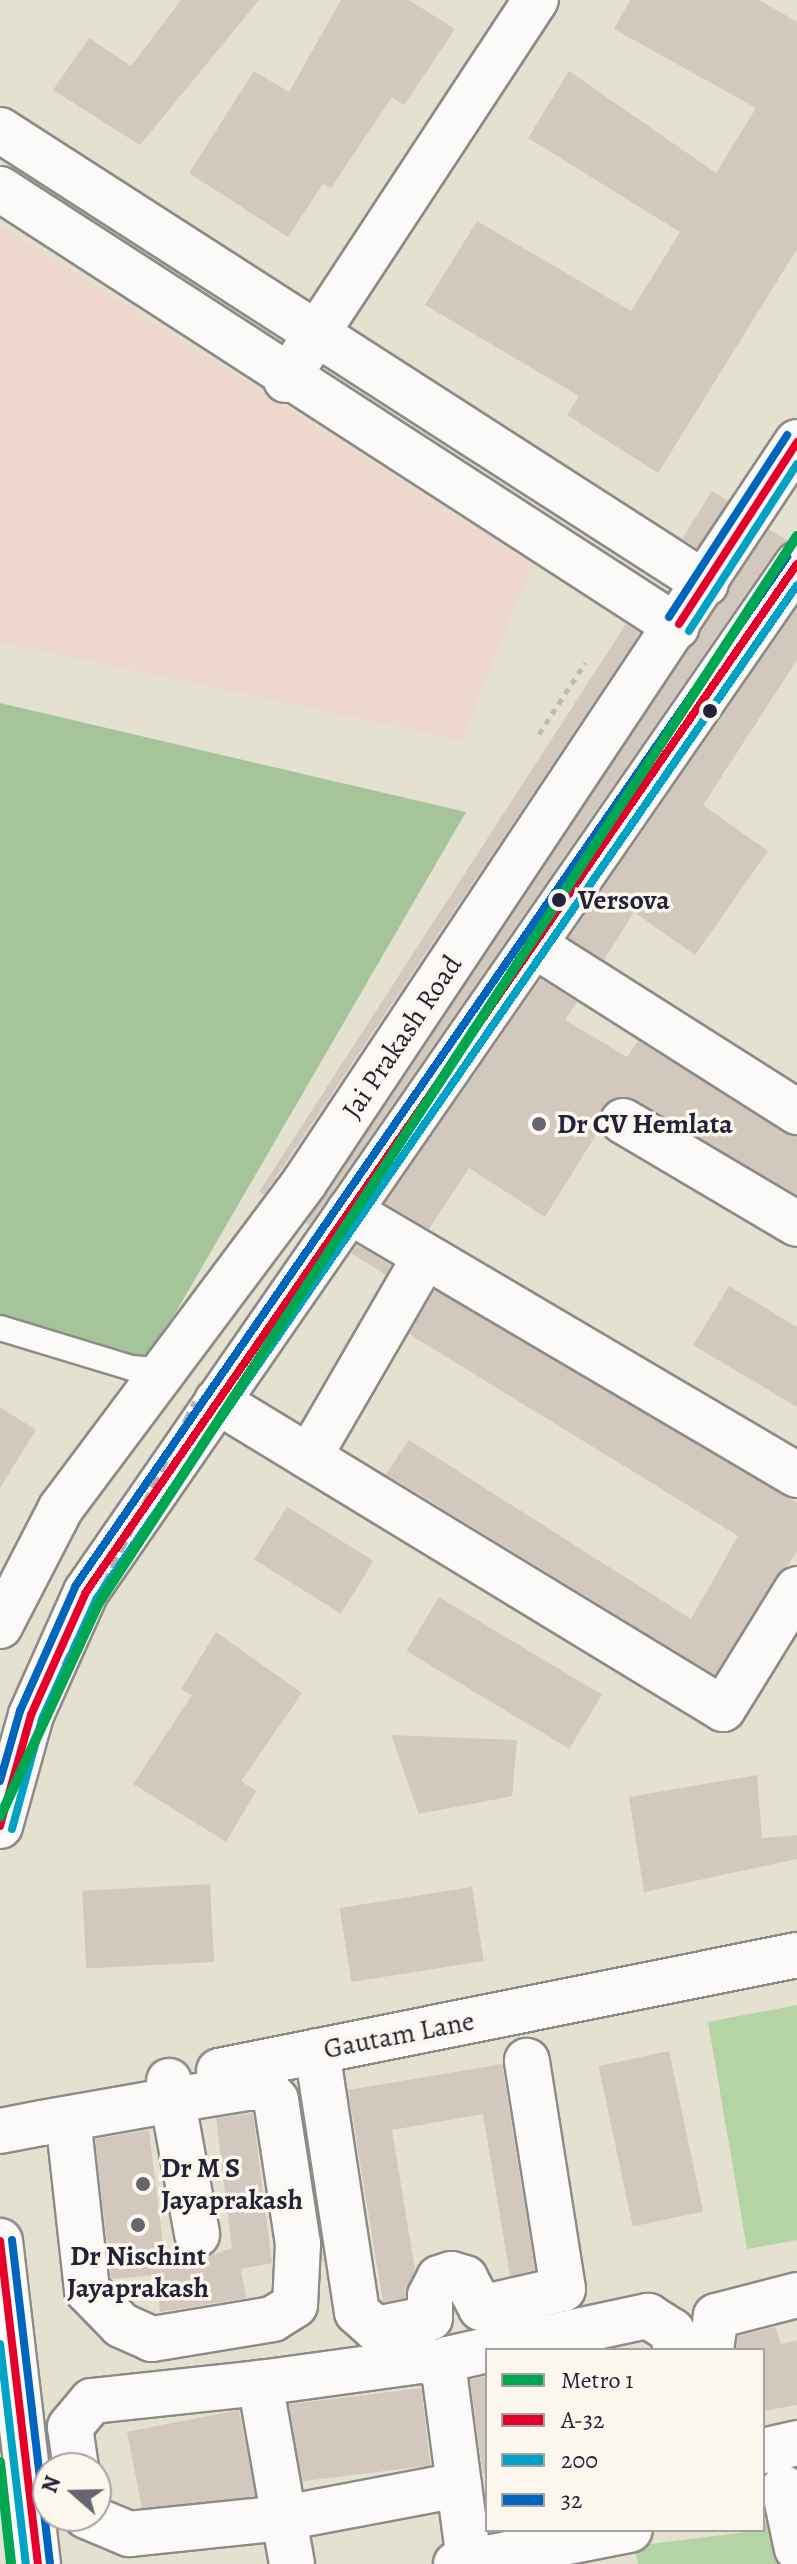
<!DOCTYPE html>
<html>
<head>
<meta charset="utf-8">
<style>
	body { margin:0 }
	#map { position:relative; width:797px; height:2564px; overflow:hidden; background:#e4e1d1; font-family:Alegreya,serif }
	div>[style] { position:absolute }
	.built>* { inset:0; background:#eed8ce }
	.green>* { inset:0; background:#b4d4a3 }
	.forest>* { inset:0; background:#a5c49a }
	.building>* { inset:0; background:#d3c8bd; transform-origin:0 0 }
	.path>* { height:5px; margin-top:-2.5px; transform-origin:0; background:repeating-linear-gradient(90deg,#bcbbbb 0 6px,transparent 0 12px) }
	.roads { filter:drop-shadow(2px 0 #8d8b87) drop-shadow(-2px 0 #8d8b87) drop-shadow(0 2px #8d8b87) drop-shadow(0 -2px #8d8b87) }
	.lane>* { height:24px; margin:-12px; padding:0 12px; transform-origin:12px; border-radius:12px; background:#fbfaf8 }
	.street>* { height:44px; margin:-22px; padding:0 22px; transform-origin:22px; border-radius:22px; background:#fbfaf8 }
	.secondary>* { height:44px; margin:-22px; padding:0 22px; transform-origin:22px; border-radius:22px; background:#fbfaf8 }
	.rail>* { height:6px; margin-top:-3px; transform-origin:0; background:repeating-linear-gradient(90deg,#b3b2b3 0 12px,transparent 0 18px) }
	.bus-1>* { height:8px; margin:-4px; padding:0 4px; transform-origin:4px; border-radius:4px; background:#e4002b }
	.bus-2>* { height:8px; margin:-4px; padding:0 4px; transform-origin:4px; border-radius:4px; background:#02a2c7 }
	.bus-3>* { height:8px; margin:-4px; padding:0 4px; transform-origin:4px; border-radius:4px; background:#0065bd }
	.metro-1>* { height:10px; margin:-5px; padding:0 5px; transform-origin:5px; border-radius:5px; background:#00a651 }
	.dots>* { width:22px; height:22px; translate:-50% -50%; box-sizing:border-box; border:4px solid #fbf7ec; border-radius:50% }
	span { translate:-50% -50%; white-space:nowrap; text-align:center; line-height:1.15; -webkit-text-stroke:7px #fbf7ec; paint-order:stroke }
	.stop-label { font-size:28px; color:#22223b; font-weight:700 }
	.left { translate:0 -50%; text-align:left }
	.street-label { font-size:28px; color:#22223b }
	.poi-label { font-size:28px; color:#22223b; font-weight:700 }
	.legend { position:absolute; left:485px; top:2348px; width:280px; height:184px; box-sizing:border-box; background:#fbf7ec; border:2px solid #a4a2a5; margin:0; padding:10px 14px; list-style:none; font-size:24px; color:#22223b }
	.legend li { display:flex; align-items:center; gap:16px; height:40px }
	.legend b { width:40px; border:2px solid #a4a2a5 }
	.north { position:absolute; left:32px; top:2452px; width:80px; height:80px; box-sizing:border-box; background:#fbf7ec; border:2px solid #a4a2a5; border-radius:50%; rotate:290deg; font-size:22px; font-weight:700; line-height:32px; text-align:center; color:#22223b }
	.north::after { content:''; display:block; margin:auto; width:28px; height:36px; background:#666570; clip-path:polygon(50% 0,100% 100%,50% 72%,0 100%) }
</style>
</head>
<body>
<div id="map">
	<div class="built">
		<div style="clip-path:polygon(0 225px,533px 564px,461px 740px,0 642px)"></div>
	</div>
	<div class="green">
		<div style="clip-path:polygon(797px 2005px,797px 2240px,747px 2249px,708px 2022px)"></div>
		<div style="clip-path:polygon(791px 2517px,797px 2564px,638px 2564px,634px 2546px,763px 2530px,763px 2523px)"></div>
	</div>
	<div class="forest">
		<div style="clip-path:polygon(0 703px,466px 812px,144px 1367px,0 1319px)"></div>
	</div>
	<div class="building">
		<div style="clip-path:polygon(181px 0,259px 0,140px 145px,53px 90px,89px 38px,131px 66px)"></div>
		<div style="clip-path:polygon(341px 0,409px 0,455px 29px,404px 105px,392px 97px,331px 188px,323px 184px,288px 237px,189px 173px,254px 71px,289px 92px)"></div>
		<div style="clip-path:polygon(630px 0,759px 0,797px 22px,797px 249px,658px 473px,567px 415px,579px 396px,425px 305px,477px 221px,631px 311px,680px 232px,528px 138px,569px 71px,716px 173px,756px 108px,614px 29px)"></div>
		<div style="left:712px;top:491px;width:19px;height:56px;rotate:32deg"></div>
		<div style="clip-path:polygon(769px 529px,788px 541px,776px 550px,309px 1225px,305px 1223px)"></div>
		<div style="clip-path:polygon(797px 608px,797px 660px,703px 805px,768px 851px,695px 955px,634px 912px,604px 960px,569px 938px)"></div>
		<div style="clip-path:polygon(626px 624px,640px 633px,264px 1195px,259px 1192px)"></div>
		<div style="clip-path:polygon(541px 979px,577px 1002px,565px 1020px,627px 1057px,638px 1041px,797px 1137px,797px 1195px,622px 1096px,602px 1108px,600px 1128px,545px 1217px,469px 1168px,429px 1229px,385px 1203px)"></div>
		<div style="clip-path:polygon(357px 1245px,391px 1265px,386px 1275px,351px 1253px)"></div>
		<div style="clip-path:polygon(729px 1286px,797px 1327px,797px 1407px,693px 1345px)"></div>
		<div style="clip-path:polygon(435px 1290px,797px 1503px,797px 1551px,715px 1675px,386px 1474px,409px 1440px,691px 1619px,738px 1536px,409px 1334px)"></div>
		<div style="clip-path:polygon(0 1407px,36px 1430px,0 1488px)"></div>
		<div style="left:287px;top:1507px;width:102px;height:62px;rotate:32deg"></div>
		<div style="left:439px;top:1597px;width:190px;height:63px;rotate:31deg"></div>
		<div style="clip-path:polygon(216px 1632px,302px 1693px,241px 1781px,256px 1791px,226px 1842px,133px 1784px,192px 1695px,181px 1689px)"></div>
		<div style="clip-path:polygon(391px 1735px,517px 1740px,512px 1796px,419px 1814px)"></div>
		<div style="clip-path:polygon(757px 1775px,762px 1838px,797px 1835px,797px 1859px,644px 1892px,629px 1797px)"></div>
		<div style="left:210px;top:1884px;width:78px;height:128px;rotate:87deg"></div>
		<div style="left:472px;top:1887px;width:75px;height:134px;rotate:81deg"></div>
		<div style="left:669px;top:2051px;width:164px;height:72px;rotate:78deg"></div>
		<div style="clip-path:polygon(502px 2064px,535px 2270px,510px 2276px,483px 2114px,392px 2130px,415px 2270px,405px 2298px,383px 2302px,348px 2090px)"></div>
		<div style="clip-path:polygon(253px 2113px,272px 2263px,241px 2269px,246px 2298px,160px 2312px,156px 2275px,111px 2279px,95px 2139px,149px 2130px,165px 2259px,201px 2259px,232px 2248px,216px 2118px)"></div>
		<div style="clip-path:polygon(775px 2327px,781px 2344px,797px 2340px,797px 2405px,763px 2411px,763px 2350px,736px 2350px,738px 2336px)"></div>
		<div style="clip-path:polygon(487px 2376px,487px 2473px,483px 2474px,470px 2380px)"></div>
		<div style="left:421px;top:2388px;width:78px;height:133px;rotate:83deg"></div>
		<div style="left:239px;top:2410px;width:87px;height:114px;rotate:79deg"></div>
	</div>
	<div class="path">
		<div style="left:539px;top:734px;width:85px;rotate:-57.1deg"></div>
	</div>
	<div class="roads">
		<div class="lane">
			<div style="left:0;top:1328px;width:138px;rotate:16.9deg"></div>
			<div style="left:132px;top:1368px;width:35px;rotate:5deg"></div>
		</div>
		<div class="street">
			<div style="left:286px;top:380px;width:455px;rotate:-56.7deg"></div>
			<div style="left:534px;top:945px;width:312px;rotate:32.4deg"></div>
			<div style="left:623px;top:1121px;width:202px;rotate:30.6deg"></div>
			<div style="left:349px;top:1211px;width:520px;rotate:30.51deg"></div>
			<div style="left:217px;top:1401px;width:592px;rotate:31.33deg"></div>
			<div style="left:723px;top:1709px;width:141px;rotate:-58.3deg"></div>
			<div style="left:309px;top:1457px;width:231px;rotate:-59.9deg"></div>
			<div style="left:317px;top:2051px;width:264px;rotate:81.3deg"></div>
			<div style="left:357px;top:2312px;width:25px;rotate:42deg"></div>
			<div style="left:376px;top:2329px;width:55px;rotate:-11.5deg"></div>
			<div style="left:430px;top:2318px;width:22px;rotate:-90deg"></div>
			<div style="left:430px;top:2296px;width:20px;rotate:-63deg"></div>
			<div style="left:439px;top:2278px;width:13px;rotate:-18deg"></div>
			<div style="left:451px;top:2274px;width:15px;rotate:16deg"></div>
			<div style="left:465px;top:2278px;width:34px;rotate:62deg"></div>
			<div style="left:481px;top:2308px;width:84px;rotate:-13deg"></div>
			<div style="left:563px;top:2289px;width:231px;rotate:-99deg"></div>
			<div style="left:219px;top:2071px;width:590px;rotate:-11.35deg"></div>
			<div style="left:169px;top:2081px;width:156px;rotate:79.6deg"></div>
			<div style="left:0;top:2131px;width:43px;rotate:-10.8deg"></div>
			<div style="left:42px;top:2123px;width:133px;rotate:-10deg"></div>
			<div style="left:173px;top:2100px;width:75px;rotate:-9.2deg"></div>
			<div style="left:247px;top:2088px;width:18px"></div>
			<div style="left:265px;top:2088px;width:16px;rotate:47deg"></div>
			<div style="left:276px;top:2100px;width:146px;rotate:81.3deg"></div>
			<div style="left:298px;top:2244px;width:61px;rotate:92.8deg"></div>
			<div style="left:295px;top:2305px;width:26px;rotate:148deg"></div>
			<div style="left:273px;top:2319px;width:123px;rotate:170.6deg"></div>
			<div style="left:152px;top:2339px;width:34px;rotate:-156deg"></div>
			<div style="left:121px;top:2325px;width:49px;rotate:-134.2deg"></div>
			<div style="left:87px;top:2290px;width:172px;rotate:-96.3deg"></div>
			<div style="left:489px;top:2350px;width:163px;rotate:-12.1deg"></div>
			<div style="left:648px;top:2316px;width:28px;rotate:32deg"></div>
			<div style="left:672px;top:2331px;width:19px;rotate:78deg"></div>
			<div style="left:711px;top:2350px;width:34px;rotate:-82deg"></div>
			<div style="left:716px;top:2316px;width:84px;rotate:-14.5deg"></div>
			<div style="left:763px;top:2451px;width:35px;rotate:-13deg"></div>
			<div style="left:76px;top:2468px;width:41px;rotate:-98.3deg"></div>
			<div style="left:70px;top:2427px;width:34px;rotate:-50deg"></div>
			<div style="left:92px;top:2401px;width:169px;rotate:-6.1deg"></div>
			<div style="left:784px;top:2488px;width:62px;rotate:78deg"></div>
			<div style="left:86px;top:2516px;width:47px;rotate:22.7deg"></div>
			<div style="left:129px;top:2534px;width:156px;rotate:-5.9deg"></div>
			<div style="left:284px;top:2518px;width:178px;rotate:-10.7deg"></div>
			<div style="left:469px;top:2561px;width:192px;rotate:-97.5deg"></div>
			<div style="left:444px;top:2371px;width:13px;rotate:-72deg"></div>
			<div style="left:448px;top:2359px;width:40px;rotate:-13deg"></div>
			<div style="left:292px;top:2564px;width:184px;rotate:-100deg"></div>
			<div style="left:260px;top:2383px;width:169px;rotate:-7.8deg"></div>
			<div style="left:427px;top:2360px;width:20px;rotate:33deg"></div>
			<div style="left:456px;top:2564px;width:177px;rotate:-11.1deg"></div>
		</div>
		<div class="secondary">
			<div style="left:0;top:130px;width:839px;rotate:32.74deg"></div>
			<div style="left:0;top:189px;width:806px;rotate:32.9deg"></div>
			<div style="left:0;top:1626px;width:133px;rotate:-62.7deg"></div>
			<div style="left:61px;top:1508px;width:406px;rotate:-53.2deg"></div>
			<div style="left:304px;top:1183px;width:890px;rotate:-56.36deg"></div>
			<div style="left:0;top:1826px;width:115px;rotate:-74.4deg"></div>
			<div style="left:31px;top:1715px;width:135px;rotate:-65.9deg"></div>
			<div style="left:86px;top:1592px;width:1250px;rotate:-55.33deg"></div>
			<div style="left:0;top:2241px;width:325px;rotate:83.3deg"></div>
		</div>
	</div>
	<div class="rail">
		<div style="left:64px;top:1665px;width:294px;rotate:-63.5deg"></div>
	</div>
	<div class="bus-1">
		<div style="left:679px;top:624px;width:217px;rotate:-57deg"></div>
		<div style="left:0;top:1826px;width:115px;rotate:-74.4deg"></div>
		<div style="left:31px;top:1715px;width:135px;rotate:-65.9deg"></div>
		<div style="left:86px;top:1592px;width:1250px;rotate:-55.33deg"></div>
		<div style="left:0;top:2241px;width:325px;rotate:83.3deg"></div>
	</div>
	<div class="bus-2">
		<div style="left:689px;top:631px;width:199px;rotate:-57.1deg"></div>
		<div style="left:12px;top:1829px;width:114px;rotate:-74.7deg"></div>
		<div style="left:42px;top:1719px;width:133px;rotate:-65.6deg"></div>
		<div style="left:97px;top:1598px;width:1231px;rotate:-55.35deg"></div>
		<div style="left:0;top:2344px;width:222px;rotate:83.3deg"></div>
	</div>
	<div class="bus-3">
		<div style="left:669px;top:617px;width:217px;rotate:-57deg"></div>
		<div style="left:0;top:1781px;width:73px;rotate:-74.1deg"></div>
		<div style="left:20px;top:1711px;width:138px;rotate:-66deg"></div>
		<div style="left:76px;top:1585px;width:1250px;rotate:-55.33deg"></div>
		<div style="left:12px;top:2240px;width:325px;rotate:83.3deg"></div>
	</div>
	<div class="metro-1">
		<div style="left:0;top:1817px;width:236px;rotate:-65.2deg"></div>
		<div style="left:99px;top:1603px;width:1275px;rotate:-56.81deg"></div>
		<div style="left:0;top:2462px;width:103px;rotate:83.8deg"></div>
	</div>
	<div class="dots">
		<div style="left:710px;top:711px;background:#22223b"></div>
		<div style="left:559px;top:900px;background:#22223b"></div>
		<div style="left:539px;top:1124px;background:#666570"></div>
		<div style="left:143px;top:2184px;background:#666570"></div>
		<div style="left:138px;top:2225px;background:#666570"></div>
	</div>
	<div class="stop-label">
		<span class="left" style="left:578px;top:900px">Versova</span>
	</div>
	<div class="street-label">
		<span style="left:402px;top:1037px;rotate:-56deg">Jai Prakash Road</span>
		<span style="left:399px;top:2035px;rotate:-11deg">Gautam Lane</span>
	</div>
	<div class="poi-label">
		<span class="left" style="left:557px;top:1124px">Dr CV Hemlata</span>
		<span class="left" style="left:161px;top:2184px">Dr M S<br>Jayaprakash</span>
		<span style="left:138px;top:2272px">Dr Nischint<br>Jayaprakash</span>
	</div>
	<ul class="legend">
	<li><b style="height:10px;background:#00a651"></b>Metro 1</li>
	<li><b style="height:10px;background:#e4002b"></b>A-32</li>
	<li><b style="height:10px;background:#02a2c7"></b>200</li>
	<li><b style="height:10px;background:#0065bd"></b>32</li>
	</ul>
	<div class="north">N</div>
</div>
</body>
</html>
